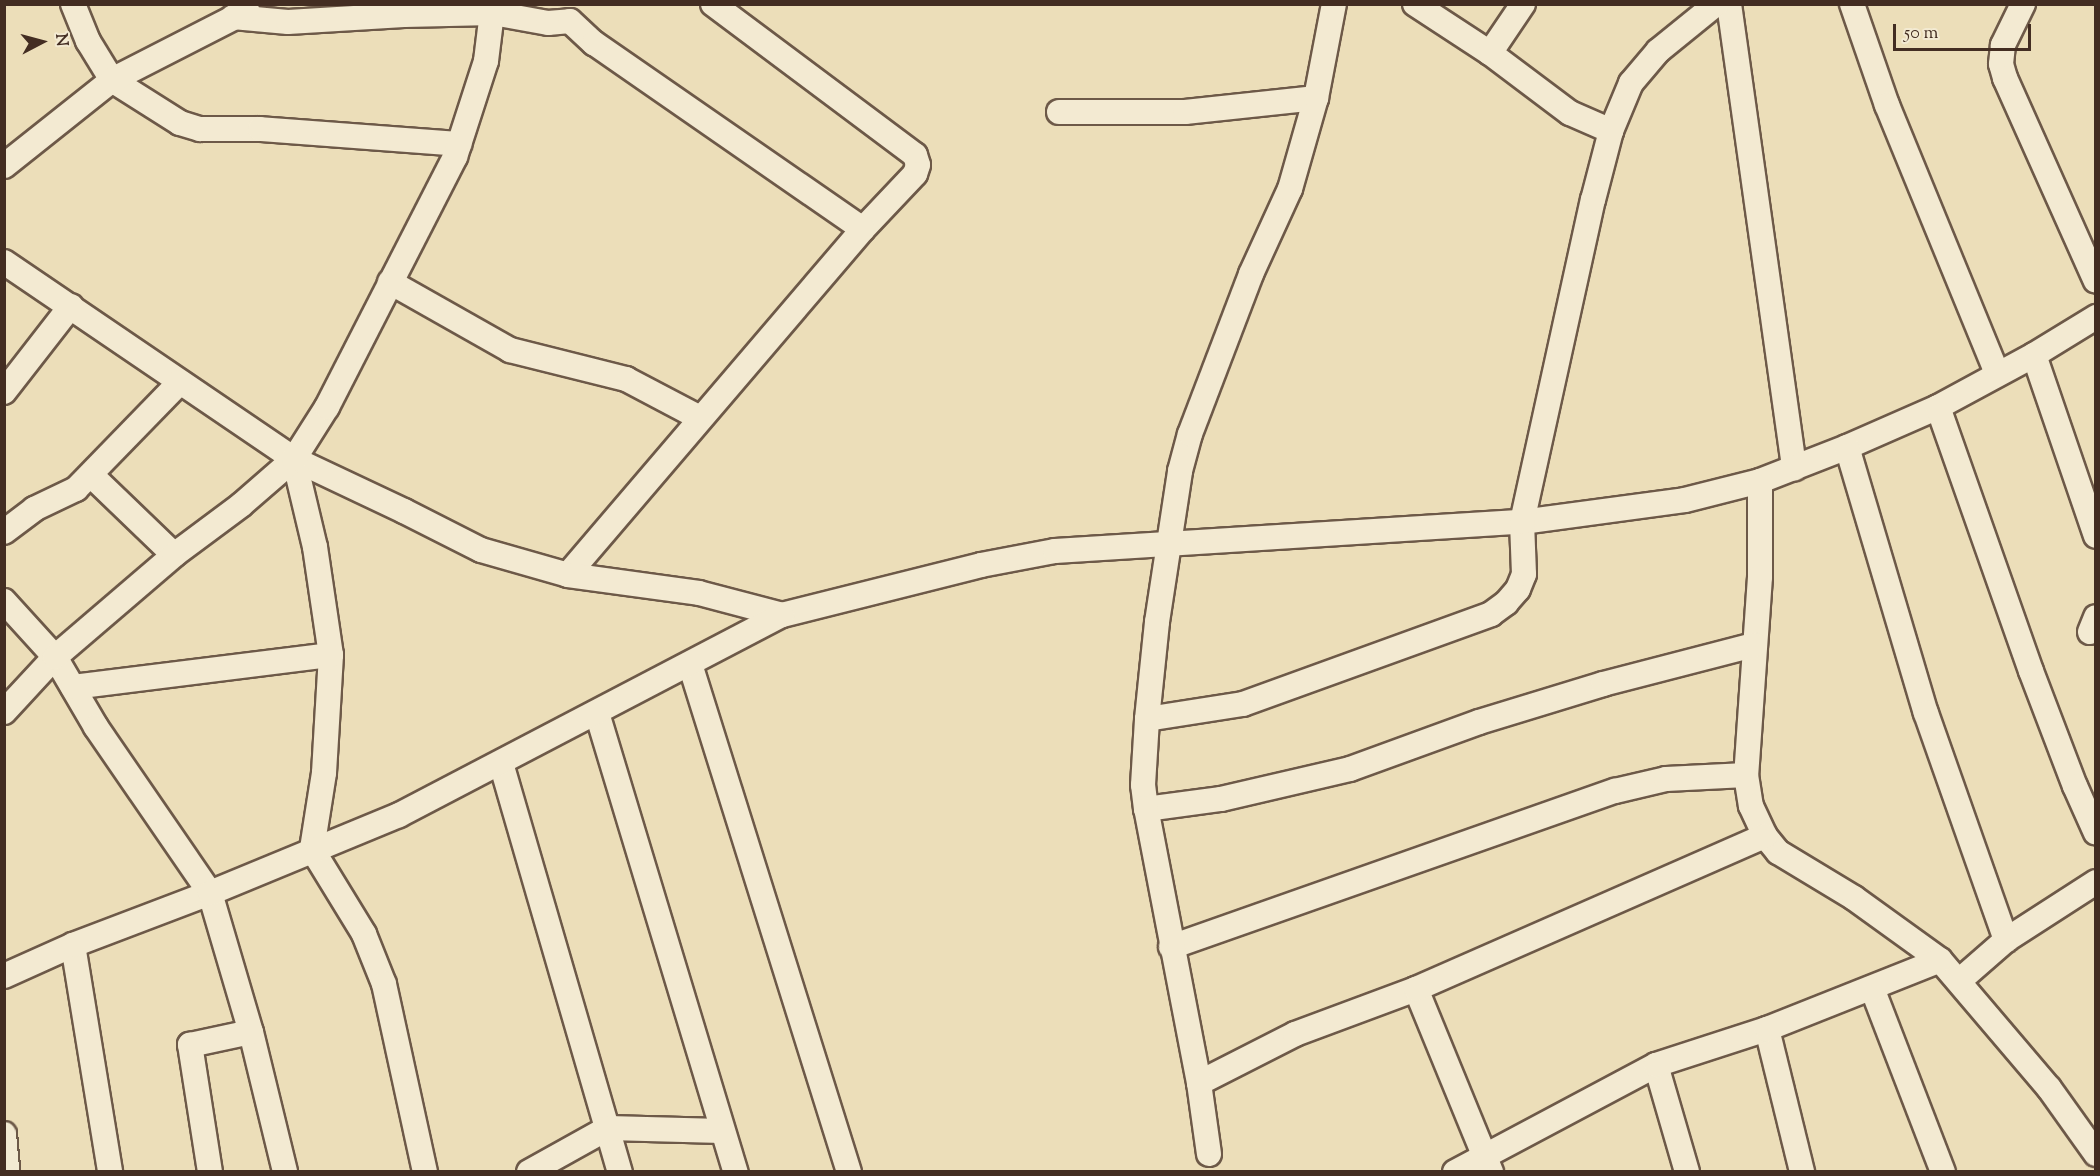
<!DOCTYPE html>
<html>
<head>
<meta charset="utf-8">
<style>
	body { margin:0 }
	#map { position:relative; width:2100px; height:1176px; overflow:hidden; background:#ecdeb9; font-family:"Sorts Mill Goudy",serif }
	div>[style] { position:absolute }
	.roads { filter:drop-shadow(2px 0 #6d5948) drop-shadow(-2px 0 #6d5948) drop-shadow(0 2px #6d5948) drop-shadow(0 -2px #6d5948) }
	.minor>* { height:24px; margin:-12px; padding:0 12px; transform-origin:12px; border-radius:12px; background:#f3ead2 }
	span { translate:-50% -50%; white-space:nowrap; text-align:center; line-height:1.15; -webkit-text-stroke:6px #f3ead2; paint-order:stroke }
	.frame { position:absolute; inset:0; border:6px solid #432d22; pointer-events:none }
	.north { position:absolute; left:12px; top:12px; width:60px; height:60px; -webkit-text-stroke:4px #f3ead2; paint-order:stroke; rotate:84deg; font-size:16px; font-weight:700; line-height:24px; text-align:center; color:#432d22 }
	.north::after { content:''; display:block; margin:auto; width:21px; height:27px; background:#432d22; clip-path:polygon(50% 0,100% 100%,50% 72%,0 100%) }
	.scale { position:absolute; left:1893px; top:24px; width:138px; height:27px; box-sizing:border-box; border:3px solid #432d22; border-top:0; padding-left:8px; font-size:18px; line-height:21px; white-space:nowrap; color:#432d22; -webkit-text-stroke:4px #f3ead2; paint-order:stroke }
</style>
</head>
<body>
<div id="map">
	<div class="roads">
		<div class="minor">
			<div style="left:73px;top:4px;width:40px;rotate:68deg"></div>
			<div style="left:88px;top:41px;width:46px;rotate:58.4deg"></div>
			<div style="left:112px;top:80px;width:80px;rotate:32.3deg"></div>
			<div style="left:180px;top:123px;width:21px;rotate:17deg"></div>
			<div style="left:200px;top:129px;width:60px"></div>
			<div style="left:260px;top:129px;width:200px;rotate:4.3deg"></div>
			<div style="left:713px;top:4px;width:252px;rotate:36.8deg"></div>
			<div style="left:915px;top:155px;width:10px;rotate:73deg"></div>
			<div style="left:918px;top:165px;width:9px;rotate:108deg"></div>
			<div style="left:915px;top:174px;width:76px;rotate:133.4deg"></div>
			<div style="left:1415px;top:4px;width:90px;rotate:33.2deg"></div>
			<div style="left:1490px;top:53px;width:100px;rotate:36.9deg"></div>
			<div style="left:1570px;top:113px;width:45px;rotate:23.7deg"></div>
			<div style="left:1729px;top:4px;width:469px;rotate:82deg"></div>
			<div style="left:1852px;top:4px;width:107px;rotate:70.9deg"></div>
			<div style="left:1887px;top:105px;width:290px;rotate:67.7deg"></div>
			<div style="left:2023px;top:4px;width:46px;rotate:116deg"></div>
			<div style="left:2003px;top:45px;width:19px;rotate:96deg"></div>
			<div style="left:2001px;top:64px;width:15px;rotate:74deg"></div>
			<div style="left:2005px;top:78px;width:222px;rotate:65.9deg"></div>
			<div style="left:233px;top:17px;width:55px;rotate:5.2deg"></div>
			<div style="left:288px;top:22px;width:116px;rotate:-3.5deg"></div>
			<div style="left:404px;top:15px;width:89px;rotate:-1.3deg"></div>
			<div style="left:493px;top:13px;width:56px;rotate:10.3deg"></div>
			<div style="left:548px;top:23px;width:22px;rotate:-5deg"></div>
			<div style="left:570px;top:21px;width:33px;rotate:43deg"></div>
			<div style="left:594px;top:43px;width:327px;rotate:34.7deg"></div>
			<div style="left:863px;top:229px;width:455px;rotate:130.5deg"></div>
			<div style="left:1490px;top:53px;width:59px;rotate:-56deg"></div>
			<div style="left:1059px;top:112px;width:126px"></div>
			<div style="left:1185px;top:112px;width:132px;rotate:-6.1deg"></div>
			<div style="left:4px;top:166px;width:138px;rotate:-38.5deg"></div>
			<div style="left:112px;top:80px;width:152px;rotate:-27.1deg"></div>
			<div style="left:4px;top:262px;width:351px;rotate:34.2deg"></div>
			<div style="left:294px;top:459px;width:122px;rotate:25.3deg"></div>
			<div style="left:404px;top:511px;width:86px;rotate:26.9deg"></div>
			<div style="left:481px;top:550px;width:91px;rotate:16deg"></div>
			<div style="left:568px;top:575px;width:132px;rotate:7.8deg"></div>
			<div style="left:699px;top:593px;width:86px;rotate:14.8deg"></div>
			<div style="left:782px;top:615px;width:205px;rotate:-14.1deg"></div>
			<div style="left:981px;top:565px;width:75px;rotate:-10.7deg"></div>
			<div style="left:1055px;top:551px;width:468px;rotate:-3.6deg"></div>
			<div style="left:1522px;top:522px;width:164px;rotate:-7.7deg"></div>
			<div style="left:1685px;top:500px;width:77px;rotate:-14.2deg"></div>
			<div style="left:1760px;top:481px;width:93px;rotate:-21.3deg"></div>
			<div style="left:1847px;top:447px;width:99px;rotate:-23.7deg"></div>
			<div style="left:1938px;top:407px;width:109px;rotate:-28.4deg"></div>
			<div style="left:2034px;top:355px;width:73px;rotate:-31.5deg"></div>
			<div style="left:390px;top:282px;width:138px;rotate:29.5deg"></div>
			<div style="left:510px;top:350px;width:120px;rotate:14deg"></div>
			<div style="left:626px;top:379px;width:84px;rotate:27.8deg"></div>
			<div style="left:2034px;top:355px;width:191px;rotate:71.1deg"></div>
			<div style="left:4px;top:392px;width:109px;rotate:-52.1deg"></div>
			<div style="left:1938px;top:407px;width:280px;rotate:70.6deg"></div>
			<div style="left:2031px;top:671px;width:123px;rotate:69.1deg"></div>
			<div style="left:2075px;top:786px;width:51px;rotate:65.9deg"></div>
			<div style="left:1847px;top:447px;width:277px;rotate:73.5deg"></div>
			<div style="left:1926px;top:713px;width:241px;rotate:70.6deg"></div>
			<div style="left:294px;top:459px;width:90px;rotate:76.6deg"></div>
			<div style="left:315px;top:547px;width:109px;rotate:81.6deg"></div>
			<div style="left:331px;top:655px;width:118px;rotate:93.4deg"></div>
			<div style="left:324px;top:773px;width:77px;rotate:99deg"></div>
			<div style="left:312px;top:849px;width:100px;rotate:58.5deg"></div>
			<div style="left:364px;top:934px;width:54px;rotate:68.2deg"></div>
			<div style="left:384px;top:984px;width:192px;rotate:77.7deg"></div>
			<div style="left:91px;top:475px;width:115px;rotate:43.9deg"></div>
			<div style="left:1760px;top:481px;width:96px;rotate:90deg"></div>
			<div style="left:1760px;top:577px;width:198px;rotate:94deg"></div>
			<div style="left:1746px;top:775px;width:31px;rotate:81deg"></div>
			<div style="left:1751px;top:806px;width:33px;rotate:65deg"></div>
			<div style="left:1765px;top:836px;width:21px;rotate:51deg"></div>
			<div style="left:1778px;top:852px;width:89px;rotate:31.2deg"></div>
			<div style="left:1854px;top:898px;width:106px;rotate:35.8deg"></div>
			<div style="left:1940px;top:960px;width:168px;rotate:49.6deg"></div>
			<div style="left:2049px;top:1088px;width:81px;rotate:54.5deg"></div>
			<div style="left:4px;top:532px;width:38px;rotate:-37deg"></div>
			<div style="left:34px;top:509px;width:47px;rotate:-25.5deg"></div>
			<div style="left:76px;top:489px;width:149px;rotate:-45.8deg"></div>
			<div style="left:4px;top:601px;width:76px;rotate:47.7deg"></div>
			<div style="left:55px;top:657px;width:81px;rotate:59.6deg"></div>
			<div style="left:96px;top:727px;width:201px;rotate:55.5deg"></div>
			<div style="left:210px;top:893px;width:145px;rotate:73.6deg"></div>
			<div style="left:251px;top:1032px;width:144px;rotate:76.3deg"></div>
			<div style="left:2090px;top:632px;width:16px;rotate:-68deg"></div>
			<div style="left:690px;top:664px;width:532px;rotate:72.62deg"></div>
			<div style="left:73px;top:687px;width:260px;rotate:-7.1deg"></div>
			<div style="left:4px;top:712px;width:75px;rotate:-47.2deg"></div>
			<div style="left:55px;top:657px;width:157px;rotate:-40.6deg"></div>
			<div style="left:174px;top:555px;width:84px;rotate:-36.7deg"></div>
			<div style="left:241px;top:505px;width:70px;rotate:-41deg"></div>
			<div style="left:294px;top:459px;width:62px;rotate:-57.6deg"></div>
			<div style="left:327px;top:407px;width:281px;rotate:-62.9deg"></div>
			<div style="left:455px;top:157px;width:101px;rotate:-72.1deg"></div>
			<div style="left:486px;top:61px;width:57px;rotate:-83deg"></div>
			<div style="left:597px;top:713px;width:480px;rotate:73.2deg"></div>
			<div style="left:1147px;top:719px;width:97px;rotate:-8.9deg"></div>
			<div style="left:1243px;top:704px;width:264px;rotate:-19.9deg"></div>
			<div style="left:1491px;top:614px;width:19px;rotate:-36deg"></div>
			<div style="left:1506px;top:603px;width:18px;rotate:-49deg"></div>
			<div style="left:1518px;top:589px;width:16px;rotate:-68deg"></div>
			<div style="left:1524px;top:574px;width:52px;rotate:-92.2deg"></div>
			<div style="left:1522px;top:522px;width:330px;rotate:-77.6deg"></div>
			<div style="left:1593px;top:200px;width:71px;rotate:-75.4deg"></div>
			<div style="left:1611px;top:131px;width:52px;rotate:-67.4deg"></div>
			<div style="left:1631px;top:83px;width:42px;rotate:-49.8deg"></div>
			<div style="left:1658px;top:51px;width:75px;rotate:-39deg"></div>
			<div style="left:501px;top:763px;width:426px;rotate:73.8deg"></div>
			<div style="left:1146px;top:809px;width:76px;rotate:-7.6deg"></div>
			<div style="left:1221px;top:799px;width:132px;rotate:-13.1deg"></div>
			<div style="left:1350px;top:769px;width:137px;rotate:-20deg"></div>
			<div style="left:1479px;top:722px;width:130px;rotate:-17deg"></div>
			<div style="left:1603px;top:684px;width:156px;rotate:-14.5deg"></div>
			<div style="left:73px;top:945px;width:230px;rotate:80.7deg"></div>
			<div style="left:1171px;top:947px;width:471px;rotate:-19.4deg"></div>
			<div style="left:1615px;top:791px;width:52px;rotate:-13.2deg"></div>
			<div style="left:1666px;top:779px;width:80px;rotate:-2.9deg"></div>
			<div style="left:4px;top:976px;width:76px;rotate:-24.2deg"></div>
			<div style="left:73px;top:945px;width:147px;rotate:-20.8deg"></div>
			<div style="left:210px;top:893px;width:204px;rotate:-22.4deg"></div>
			<div style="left:399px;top:815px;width:432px;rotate:-27.6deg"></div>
			<div style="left:1959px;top:981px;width:62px;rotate:-41.1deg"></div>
			<div style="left:2006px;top:940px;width:107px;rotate:-32.8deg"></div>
			<div style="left:1872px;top:988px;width:197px;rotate:68.9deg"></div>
			<div style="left:1416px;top:989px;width:198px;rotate:67.7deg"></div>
			<div style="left:1767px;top:1029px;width:147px;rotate:76.2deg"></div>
			<div style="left:1656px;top:1065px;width:111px;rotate:73.8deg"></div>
			<div style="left:1199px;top:1083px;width:108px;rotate:-27deg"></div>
			<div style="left:1295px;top:1034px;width:129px;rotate:-20.4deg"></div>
			<div style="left:1416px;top:989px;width:381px;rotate:-23.7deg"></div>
			<div style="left:4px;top:1134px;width:38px;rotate:85deg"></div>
			<div style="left:1209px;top:1154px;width:72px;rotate:-98deg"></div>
			<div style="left:1199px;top:1083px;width:279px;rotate:-100.9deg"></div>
			<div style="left:1146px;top:809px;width:24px;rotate:-97deg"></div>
			<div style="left:1143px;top:785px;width:66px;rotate:-86.5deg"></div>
			<div style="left:1147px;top:719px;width:98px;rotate:-84.1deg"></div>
			<div style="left:1157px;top:622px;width:153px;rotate:-81.3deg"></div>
			<div style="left:1180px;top:471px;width:38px;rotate:-75deg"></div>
			<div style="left:1190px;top:434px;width:171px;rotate:-69.1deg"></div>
			<div style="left:1251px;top:274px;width:94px;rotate:-65.4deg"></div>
			<div style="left:1290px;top:189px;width:95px;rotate:-74.1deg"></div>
			<div style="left:1316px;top:98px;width:96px;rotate:-79.2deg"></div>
			<div style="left:210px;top:1172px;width:129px;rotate:-98.9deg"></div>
			<div style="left:190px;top:1045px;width:62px;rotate:-12deg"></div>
			<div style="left:529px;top:1172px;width:90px;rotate:-29.1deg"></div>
			<div style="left:608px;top:1128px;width:114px;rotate:1.5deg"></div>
			<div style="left:1455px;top:1172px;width:228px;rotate:-28deg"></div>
			<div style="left:1656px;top:1065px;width:117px;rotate:-18deg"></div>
			<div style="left:1767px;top:1029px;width:186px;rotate:-21.7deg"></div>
		</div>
	</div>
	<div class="frame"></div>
	<div class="north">N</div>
	<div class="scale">50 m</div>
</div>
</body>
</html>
